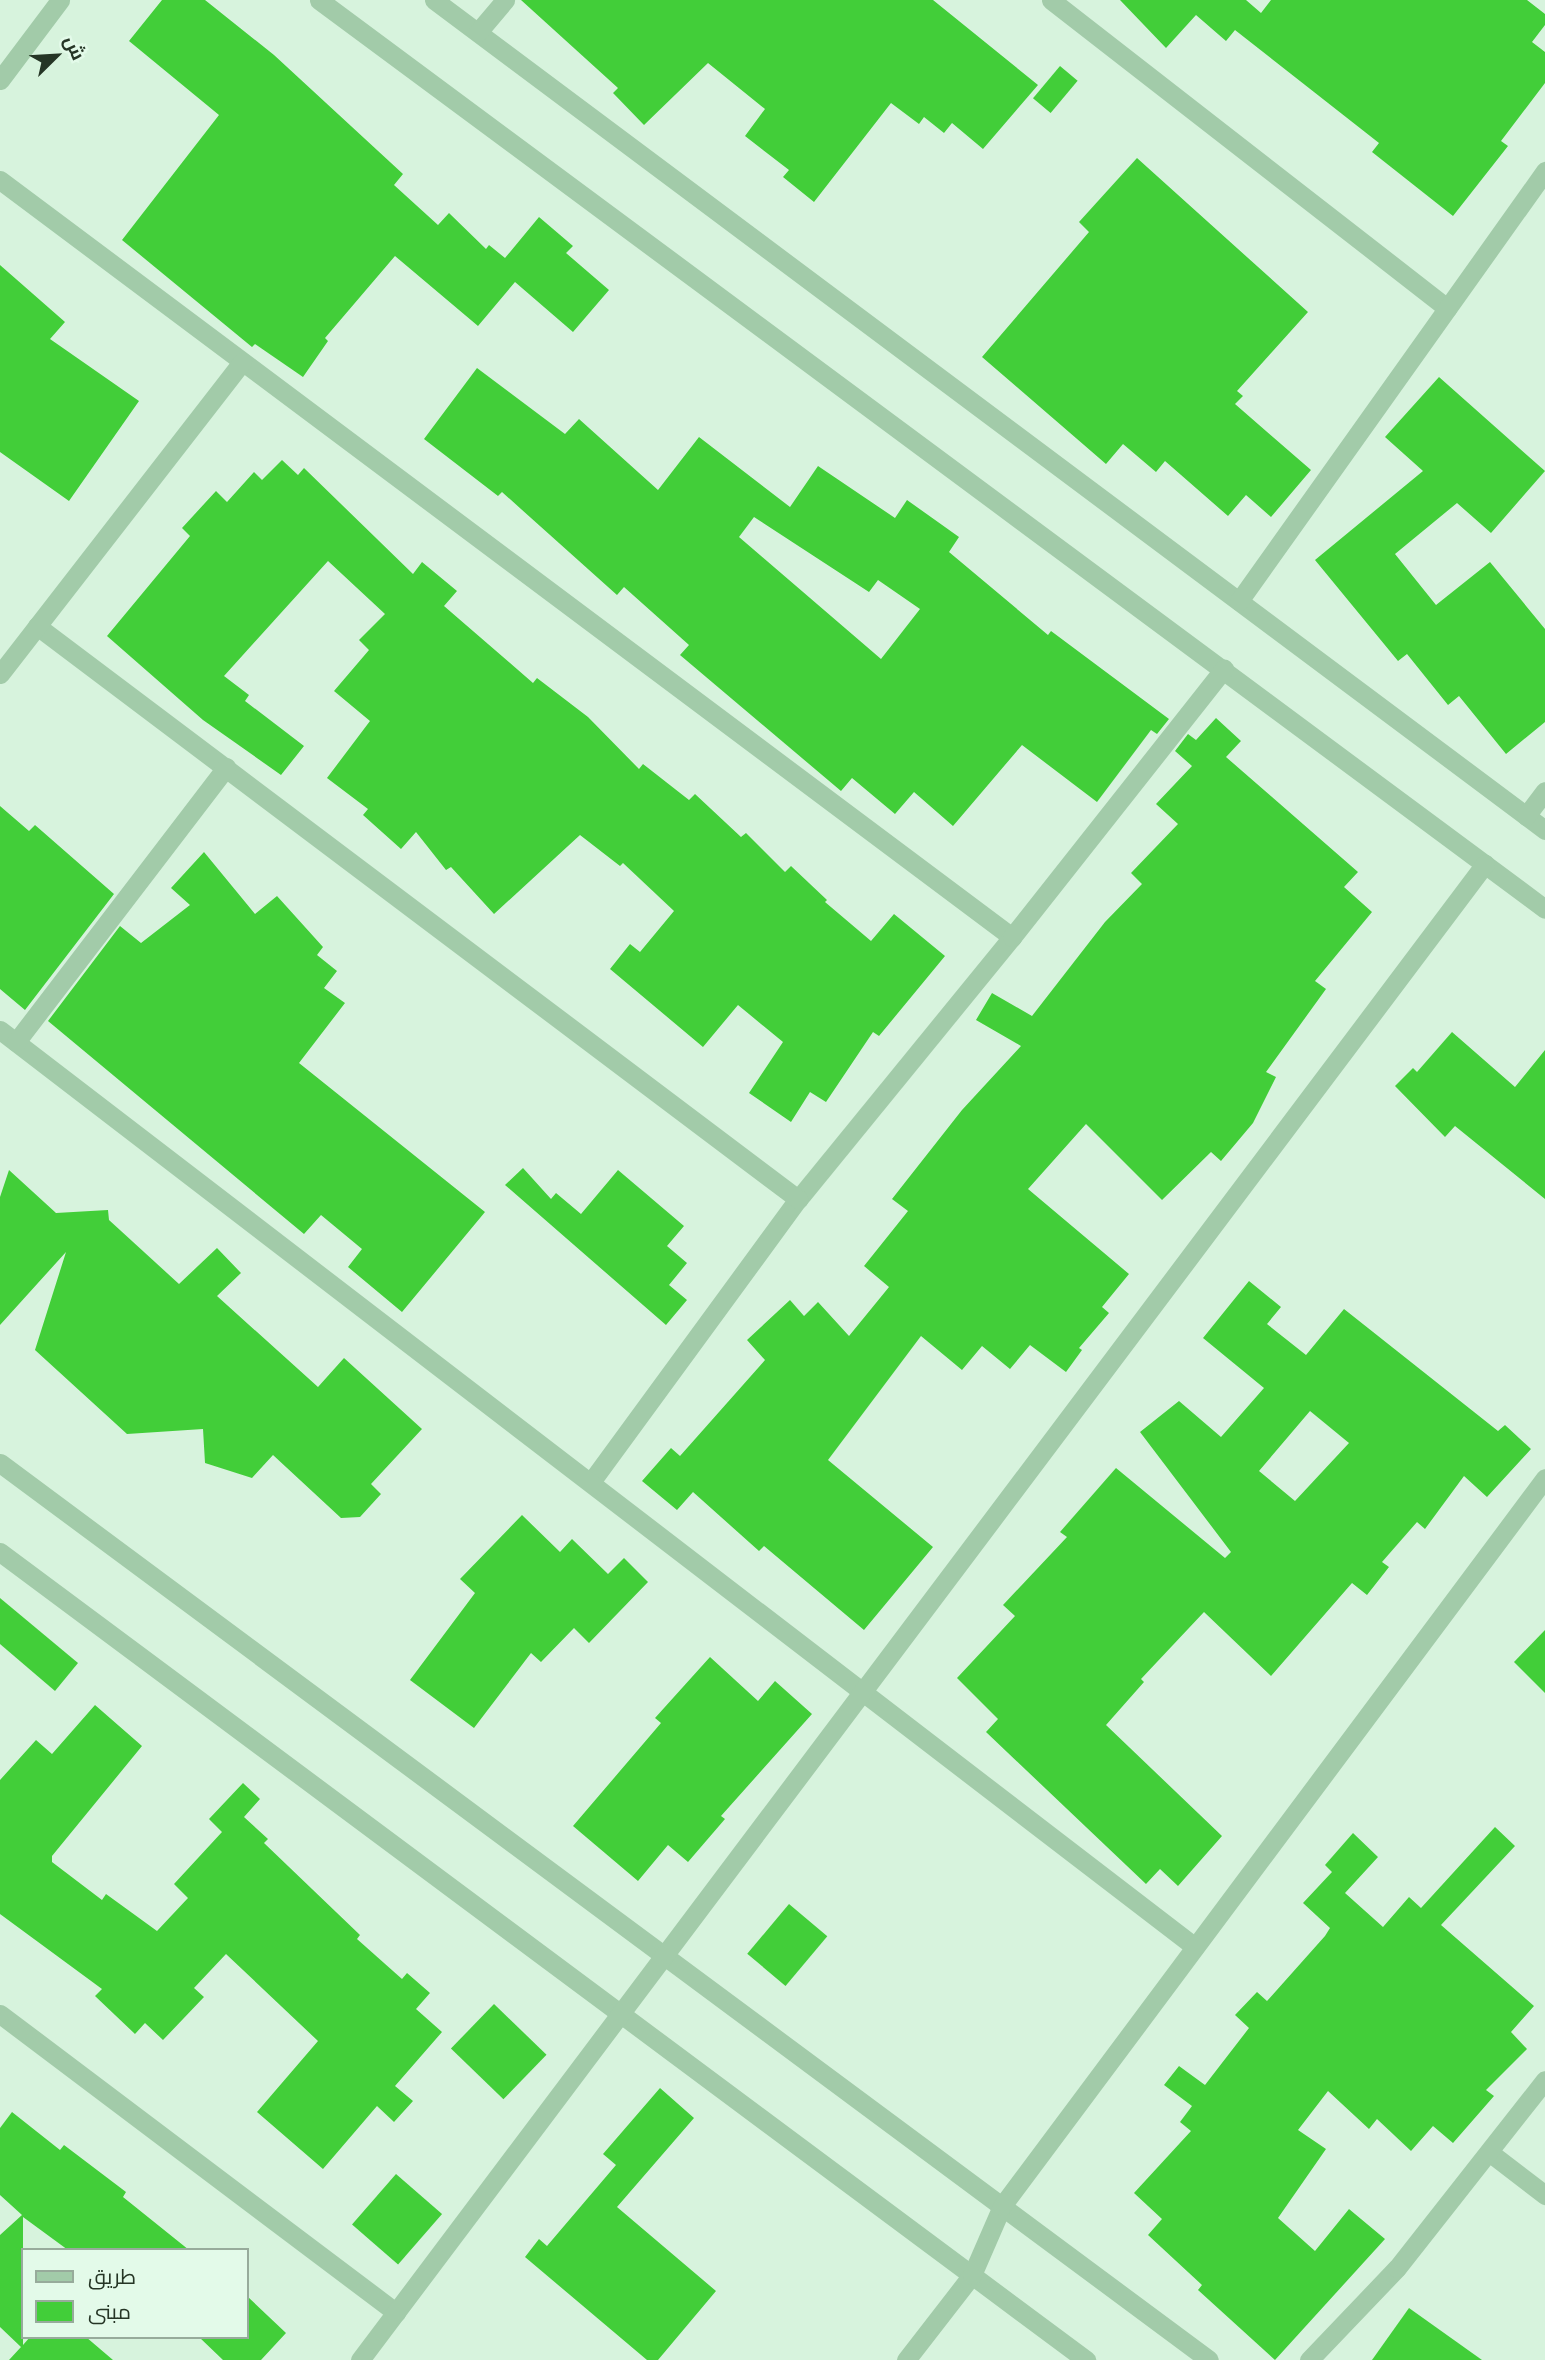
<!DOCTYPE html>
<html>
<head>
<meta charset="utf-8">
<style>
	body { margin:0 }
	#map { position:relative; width:1545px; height:2360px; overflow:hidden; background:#d7f3dd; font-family:Commissioner,Cairo,sans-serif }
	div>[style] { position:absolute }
	.building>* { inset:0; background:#42ce39; transform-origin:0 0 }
	.minor>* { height:19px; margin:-9.5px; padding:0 9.5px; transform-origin:9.5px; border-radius:9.5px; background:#a2cba9 }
	.tertiary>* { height:19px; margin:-9.5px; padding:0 9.5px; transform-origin:9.5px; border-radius:9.5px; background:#a2cba9 }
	span { translate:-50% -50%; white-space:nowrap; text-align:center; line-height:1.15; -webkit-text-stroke:5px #e3fae9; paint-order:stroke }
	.legend { position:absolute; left:21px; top:2248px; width:228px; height:91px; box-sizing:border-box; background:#e3fae9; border:2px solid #97ab9b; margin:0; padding:9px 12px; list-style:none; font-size:21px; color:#253525 }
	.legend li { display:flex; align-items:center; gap:14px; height:35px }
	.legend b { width:35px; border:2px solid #97ab9b }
	.north { position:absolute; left:21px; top:21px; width:70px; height:70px; -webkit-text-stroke:5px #e3fae9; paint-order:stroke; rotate:66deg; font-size:19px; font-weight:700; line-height:28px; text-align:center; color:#253525 }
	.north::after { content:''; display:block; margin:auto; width:24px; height:32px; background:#253525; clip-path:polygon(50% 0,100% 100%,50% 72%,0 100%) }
</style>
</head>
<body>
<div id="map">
	<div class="building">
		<div style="clip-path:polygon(162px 0,205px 0,274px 55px,403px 174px,394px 185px,438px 225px,449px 213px,486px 249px,489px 245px,505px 258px,539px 217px,573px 246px,566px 253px,609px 290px,573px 332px,515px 282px,478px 326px,395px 256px,325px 338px,328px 341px,303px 377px,255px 344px,252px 347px,122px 240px,219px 115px,129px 41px)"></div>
		<div style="clip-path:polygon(521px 0,933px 0,1038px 85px,983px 149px,952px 123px,944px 133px,924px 117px,919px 124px,891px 103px,814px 202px,783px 177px,789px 170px,745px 136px,765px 109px,708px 63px,644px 125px,613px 93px,618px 88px)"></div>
		<div style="clip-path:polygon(1120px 0,1246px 0,1261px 13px,1271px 0,1527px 0,1545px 14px,1545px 25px,1532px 42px,1545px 52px,1545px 83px,1501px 141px,1508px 146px,1453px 216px,1372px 152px,1379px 143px,1235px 30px,1226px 41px,1196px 15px,1166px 48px)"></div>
		<div style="left:1060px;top:66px;width:23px;height:42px;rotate:40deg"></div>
		<div style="clip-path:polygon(1137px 158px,1308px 312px,1237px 391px,1243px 396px,1235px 404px,1311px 470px,1271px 517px,1246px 495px,1228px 516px,1165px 461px,1156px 472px,1123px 444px,1106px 464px,982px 357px,1089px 232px,1079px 222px)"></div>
		<div style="clip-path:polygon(0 265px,65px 322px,50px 339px,139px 401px,69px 501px,0 452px)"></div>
		<div style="clip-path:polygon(evenodd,477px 368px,565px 434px,579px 419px,658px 490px,699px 437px,790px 507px,818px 466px,895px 518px,907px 500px,959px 537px,949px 552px,1048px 635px,1051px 631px,1169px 719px,1157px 734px,1151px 730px,1097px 802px,1022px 745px,953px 826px,914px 792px,895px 814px,852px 778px,841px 791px,680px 655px,689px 645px,624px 587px,617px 595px,502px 492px,498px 496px,424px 439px,477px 368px,754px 517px,869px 592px,878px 580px,920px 609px,881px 659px,739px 537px,754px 517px)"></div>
		<div style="clip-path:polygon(1439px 377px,1545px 471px,1491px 533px,1457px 503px,1395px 554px,1436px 605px,1490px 562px,1545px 629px,1545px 722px,1506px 754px,1459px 696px,1448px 705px,1407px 654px,1398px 661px,1315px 560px,1423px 471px,1385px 437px)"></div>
		<div style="clip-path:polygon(282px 460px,298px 475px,304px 468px,413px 574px,422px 562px,457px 591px,444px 606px,533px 683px,537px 678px,588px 717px,639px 769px,643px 764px,689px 800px,695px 794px,741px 837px,746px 833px,785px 872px,791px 866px,827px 900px,825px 902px,871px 941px,894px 914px,945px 956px,879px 1036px,873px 1032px,826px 1102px,810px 1092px,791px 1122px,749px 1093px,783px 1042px,738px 1005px,703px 1047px,610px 969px,630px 944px,640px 952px,674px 911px,623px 863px,620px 866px,580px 835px,494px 914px,451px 867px,446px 870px,416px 832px,401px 849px,363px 815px,368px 809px,327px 778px,370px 721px,334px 691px,369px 650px,359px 640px,385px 614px,328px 561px,224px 676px,249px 695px,245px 701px,304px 746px,281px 775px,203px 720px,107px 636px,190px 536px,182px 528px,216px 491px,227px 502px,254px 472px,262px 480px)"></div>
		<div style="clip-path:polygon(1216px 718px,1241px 741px,1226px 757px,1358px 872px,1344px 887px,1372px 912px,1315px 981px,1326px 989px,1266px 1072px,1276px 1077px,1253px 1123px,1221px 1161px,1211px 1152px,1162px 1200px,1086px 1124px,1028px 1189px,1129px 1274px,1102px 1307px,1109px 1313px,1079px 1348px,1082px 1350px,1066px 1372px,1030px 1345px,1010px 1369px,982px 1346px,962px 1370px,921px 1336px,828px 1460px,933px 1547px,864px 1630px,764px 1546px,759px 1551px,693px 1492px,677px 1510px,642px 1481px,671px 1448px,680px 1456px,765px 1360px,747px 1340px,790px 1300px,804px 1316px,818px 1302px,849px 1336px,889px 1287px,864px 1266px,908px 1211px,892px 1199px,962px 1110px,1021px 1046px,976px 1020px,992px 993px,1032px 1016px,1105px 922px,1142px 884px,1131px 873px,1178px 824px,1156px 804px,1192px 766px,1175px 751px,1188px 734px,1196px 740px)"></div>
		<div style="clip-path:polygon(0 806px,29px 831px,35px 825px,114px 894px,25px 1010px,0 989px)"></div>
		<div style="clip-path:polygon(204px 852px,255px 914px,277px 896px,323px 947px,317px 955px,337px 971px,324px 988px,345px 1003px,299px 1063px,485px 1212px,402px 1312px,348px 1267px,362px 1249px,321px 1215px,304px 1234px,48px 1021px,120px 926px,141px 943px,190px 905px,171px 888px)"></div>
		<div style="clip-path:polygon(1452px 1032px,1515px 1087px,1545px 1050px,1545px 1199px,1455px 1126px,1445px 1137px,1395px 1086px,1413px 1068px,1417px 1072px)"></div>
		<div style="clip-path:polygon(523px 1168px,551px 1199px,556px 1193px,581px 1214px,618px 1170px,684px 1226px,667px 1246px,687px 1263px,669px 1285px,687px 1300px,666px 1325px,505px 1185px)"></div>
		<div style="clip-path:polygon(9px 1170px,56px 1213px,108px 1210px,109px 1220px,179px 1284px,217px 1248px,241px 1273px,217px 1296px,318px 1387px,344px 1358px,422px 1429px,371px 1484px,381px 1494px,360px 1517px,341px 1518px,273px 1455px,252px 1478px,205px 1463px,203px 1429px,127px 1434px,35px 1350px,66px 1252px,0 1325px,0 1197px)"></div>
		<div style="clip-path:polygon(evenodd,1249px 1281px,1281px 1307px,1267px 1324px,1306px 1355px,1344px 1309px,1498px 1431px,1505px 1425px,1531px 1449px,1487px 1497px,1464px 1476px,1425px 1529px,1417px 1522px,1382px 1562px,1389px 1567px,1367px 1595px,1352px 1583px,1271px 1676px,1204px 1612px,1141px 1679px,1144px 1682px,1106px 1725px,1222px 1836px,1178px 1886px,1160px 1869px,1146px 1884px,986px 1732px,998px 1719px,957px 1678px,1015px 1616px,1003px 1605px,1067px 1537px,1060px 1532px,1116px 1468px,1225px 1558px,1231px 1552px,1140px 1432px,1179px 1401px,1221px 1437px,1264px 1388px,1203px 1338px,1249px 1281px,1310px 1411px,1349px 1443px,1295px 1501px,1259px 1471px,1310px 1411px)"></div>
		<div style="clip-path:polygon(522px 1515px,560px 1552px,572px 1539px,608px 1574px,624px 1558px,648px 1582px,589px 1643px,574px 1628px,541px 1662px,531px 1653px,474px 1728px,410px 1680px,475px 1593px,460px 1579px)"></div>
		<div style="clip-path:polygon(0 1598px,78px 1663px,55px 1691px,0 1644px)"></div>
		<div style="clip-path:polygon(1545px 1630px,1545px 1693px,1514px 1662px)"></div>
		<div style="clip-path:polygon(710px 1657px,758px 1701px,775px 1681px,812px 1714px,721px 1816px,725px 1819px,688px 1862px,668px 1845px,638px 1881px,573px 1826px,661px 1723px,655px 1718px)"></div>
		<div style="clip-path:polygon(95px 1705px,142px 1746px,52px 1856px,52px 1862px,102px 1900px,106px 1894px,157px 1931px,188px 1898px,174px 1884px,222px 1832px,209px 1819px,243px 1783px,260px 1799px,244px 1817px,268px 1839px,264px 1843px,360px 1935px,357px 1939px,402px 1979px,407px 1973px,430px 1993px,416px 2009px,442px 2032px,395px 2086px,413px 2101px,394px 2122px,377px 2106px,323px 2169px,257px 2112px,318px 2041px,226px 1954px,194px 1988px,204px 1997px,163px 2040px,145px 2023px,135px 2034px,95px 1996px,102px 1989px,0 1914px,0 1780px,36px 1740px,52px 1754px)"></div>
		<div style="clip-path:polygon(1495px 1827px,1515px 1846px,1441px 1925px,1534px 2006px,1511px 2032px,1527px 2049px,1486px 2090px,1494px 2096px,1453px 2143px,1433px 2126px,1411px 2151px,1377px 2119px,1369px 2129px,1328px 2091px,1298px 2130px,1326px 2149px,1278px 2218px,1315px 2251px,1349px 2209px,1385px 2239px,1275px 2360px,1198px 2290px,1202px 2285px,1148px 2235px,1162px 2219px,1134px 2193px,1191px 2131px,1180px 2122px,1192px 2106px,1164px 2085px,1179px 2066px,1205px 2085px,1249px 2028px,1235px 2015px,1257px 1992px,1267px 2001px,1325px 1936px,1330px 1928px,1303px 1903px,1332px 1872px,1325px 1865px,1353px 1833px,1378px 1857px,1345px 1893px,1383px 1927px,1409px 1897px,1421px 1908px)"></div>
		<div style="left:789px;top:1904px;width:50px;height:65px;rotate:40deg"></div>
		<div style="left:494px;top:2004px;width:73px;height:62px;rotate:44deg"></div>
		<div style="clip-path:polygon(660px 2088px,694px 2118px,617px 2207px,716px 2291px,658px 2360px,647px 2360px,525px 2257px,539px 2239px,547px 2246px,616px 2165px,603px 2154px)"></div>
		<div style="clip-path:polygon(12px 2112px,60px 2150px,64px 2145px,126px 2192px,123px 2197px,189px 2250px,68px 2250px,23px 2217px,23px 2345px,30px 2337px,86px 2337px,113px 2360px,9px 2360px,21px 2347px,0 2327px,0 2235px,22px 2215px,0 2195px,0 2128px)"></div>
		<div style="left:396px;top:2174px;width:61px;height:67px;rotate:41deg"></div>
		<div style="clip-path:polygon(247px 2296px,286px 2333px,261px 2360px,223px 2360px,199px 2337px,247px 2337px)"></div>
		<div style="clip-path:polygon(1409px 2308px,1482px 2360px,1372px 2360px)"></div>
	</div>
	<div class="minor">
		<div style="left:319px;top:0;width:1526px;rotate:36.55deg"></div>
		<div style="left:434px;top:0;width:1387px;rotate:36.76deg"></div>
		<div style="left:1051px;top:0;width:502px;rotate:37.87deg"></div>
		<div style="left:478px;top:32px;width:42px;rotate:-49.8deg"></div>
		<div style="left:0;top:180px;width:1264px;rotate:36.8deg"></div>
		<div style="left:1012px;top:937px;width:338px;rotate:129.2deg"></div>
		<div style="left:798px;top:1199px;width:348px;rotate:126.2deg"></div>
		<div style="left:1239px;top:601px;width:528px;rotate:-54.56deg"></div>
		<div style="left:37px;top:626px;width:953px;rotate:36.98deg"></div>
		<div style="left:0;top:674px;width:395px;rotate:-52.2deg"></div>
		<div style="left:1526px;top:816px;width:31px;rotate:-53deg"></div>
		<div style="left:1012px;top:937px;width:342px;rotate:-51.7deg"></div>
		<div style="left:0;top:1030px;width:1506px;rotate:37.5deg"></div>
		<div style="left:16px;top:1042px;width:346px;rotate:-52.6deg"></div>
		<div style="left:0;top:1463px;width:1505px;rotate:36.57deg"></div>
		<div style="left:0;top:1552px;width:1354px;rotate:36.65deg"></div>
		<div style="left:0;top:2014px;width:496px;rotate:37deg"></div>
		<div style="left:1489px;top:2152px;width:71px;rotate:37.5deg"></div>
		<div style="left:360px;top:2360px;width:1872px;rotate:-53.06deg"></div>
		<div style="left:906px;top:2360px;width:108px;rotate:-52.2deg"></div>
		<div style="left:972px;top:2275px;width:75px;rotate:-66.5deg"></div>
		<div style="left:1002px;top:2206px;width:908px;rotate:-53.28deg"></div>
		<div style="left:1309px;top:2360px;width:127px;rotate:-46.3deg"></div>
		<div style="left:1397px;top:2268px;width:239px;rotate:-51.8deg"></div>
	</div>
	<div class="tertiary">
		<div style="left:0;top:80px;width:100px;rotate:-53.1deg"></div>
	</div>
	<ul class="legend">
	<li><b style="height:9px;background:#a2cba9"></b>طريق</li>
	<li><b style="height:19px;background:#42ce39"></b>مبنى</li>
	</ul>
	<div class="north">ش</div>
</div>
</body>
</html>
